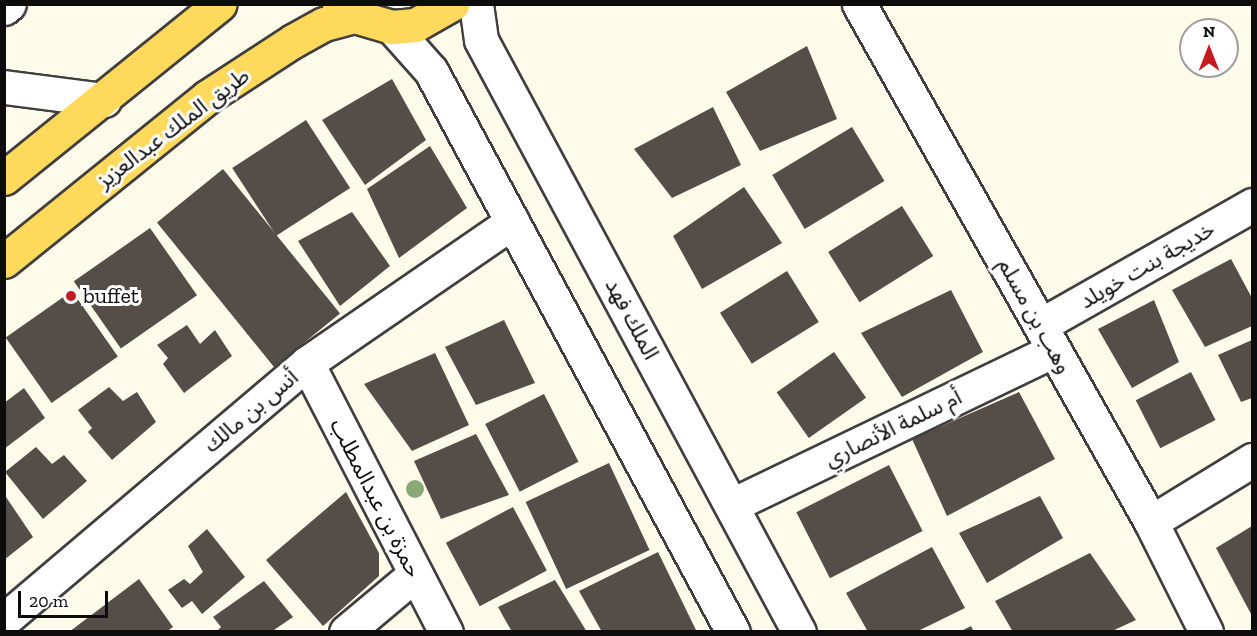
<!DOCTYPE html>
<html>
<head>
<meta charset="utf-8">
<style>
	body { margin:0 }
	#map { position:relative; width:1257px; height:636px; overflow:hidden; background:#fffbeb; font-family:"Zilla Slab","Noto Sans Arabic",serif }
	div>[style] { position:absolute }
	.building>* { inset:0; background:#554d48; transform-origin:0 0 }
	.roads { filter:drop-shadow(2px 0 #3f3f3f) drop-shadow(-2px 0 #3f3f3f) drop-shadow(0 2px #3f3f3f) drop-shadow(0 -2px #3f3f3f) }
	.minor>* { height:33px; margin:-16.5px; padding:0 16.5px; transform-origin:16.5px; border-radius:16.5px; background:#fff }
	.major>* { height:33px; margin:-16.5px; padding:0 16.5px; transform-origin:16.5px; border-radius:16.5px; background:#ffd95b }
	.trees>* { width:18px; height:18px; margin:-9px; border-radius:50%; background:#89aa77 }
	.dots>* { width:16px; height:16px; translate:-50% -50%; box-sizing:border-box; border:3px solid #fff; border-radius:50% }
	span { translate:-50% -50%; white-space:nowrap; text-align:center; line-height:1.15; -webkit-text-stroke:6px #fff; paint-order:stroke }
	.street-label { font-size:22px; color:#0c0c0c }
	.poi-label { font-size:22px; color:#0c0c0c }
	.left { translate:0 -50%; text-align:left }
	.frame { position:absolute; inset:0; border:6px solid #0c0c0c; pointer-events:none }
	.north { position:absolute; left:1179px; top:18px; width:60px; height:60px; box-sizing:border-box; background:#fff; border:2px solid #9e9e9e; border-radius:50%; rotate:0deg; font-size:16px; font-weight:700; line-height:24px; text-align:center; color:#0c0c0c }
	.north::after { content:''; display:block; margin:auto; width:21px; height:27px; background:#c61a20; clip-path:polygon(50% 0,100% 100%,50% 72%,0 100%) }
	.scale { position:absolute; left:18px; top:591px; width:90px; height:27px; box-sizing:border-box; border:3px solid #0c0c0c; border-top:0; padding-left:8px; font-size:18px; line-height:21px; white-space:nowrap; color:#0c0c0c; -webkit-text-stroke:4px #fff; paint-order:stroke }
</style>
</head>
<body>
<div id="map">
	<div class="building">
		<div style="clip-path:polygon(807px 46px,837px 119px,760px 151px,726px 92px)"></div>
		<div style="clip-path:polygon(392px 79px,426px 140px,365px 185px,322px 120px)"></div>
		<div style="clip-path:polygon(713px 107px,741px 165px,672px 198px,634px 149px)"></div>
		<div style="left:306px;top:120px;width:81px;height:88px;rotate:57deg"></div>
		<div style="left:852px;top:127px;width:63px;height:93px;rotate:59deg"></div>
		<div style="clip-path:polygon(430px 146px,467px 208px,399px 258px,367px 189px)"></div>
		<div style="left:223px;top:169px;width:186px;height:85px;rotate:51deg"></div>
		<div style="clip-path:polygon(744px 187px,782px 243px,702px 289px,673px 236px)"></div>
		<div style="left:902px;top:206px;width:59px;height:87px;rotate:58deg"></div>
		<div style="clip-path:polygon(352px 212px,390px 266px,340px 306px,298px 241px)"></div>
		<div style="left:150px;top:228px;width:82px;height:93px;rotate:55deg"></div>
		<div style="clip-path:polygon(1231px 259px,1252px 298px,1252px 326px,1205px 347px,1172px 290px)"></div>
		<div style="left:787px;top:271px;width:60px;height:79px;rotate:58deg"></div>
		<div style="clip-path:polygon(951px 290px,983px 352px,902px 397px,861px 333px)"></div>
		<div style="left:72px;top:291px;width:80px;height:81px;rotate:55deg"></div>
		<div style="clip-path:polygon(1154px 300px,1179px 362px,1132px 388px,1098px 329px)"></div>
		<div style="clip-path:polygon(504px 320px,535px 383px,476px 405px,445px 347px)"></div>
		<div style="clip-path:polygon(187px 325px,200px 344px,215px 330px,232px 356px,184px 393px,163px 364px,168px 358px,157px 345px)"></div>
		<div style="clip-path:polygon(1252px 340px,1252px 398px,1241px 402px,1218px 355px)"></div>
		<div style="left:834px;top:352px;width:56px;height:70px;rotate:55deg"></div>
		<div style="clip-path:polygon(435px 353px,469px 425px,412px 451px,364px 384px)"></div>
		<div style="left:1191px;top:372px;width:54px;height:62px;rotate:63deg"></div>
		<div style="clip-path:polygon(109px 387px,123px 401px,137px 392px,156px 422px,112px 460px,88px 432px,92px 428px,78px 410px)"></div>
		<div style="clip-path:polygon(24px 388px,45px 418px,4px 449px,4px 403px)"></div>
		<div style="clip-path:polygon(1019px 392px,1055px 459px,947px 516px,912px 439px)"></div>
		<div style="left:544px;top:394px;width:76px;height:66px;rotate:63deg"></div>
		<div style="clip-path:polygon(476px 434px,509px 495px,441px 519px,414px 461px)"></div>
		<div style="clip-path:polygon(36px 447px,52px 464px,64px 455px,87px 481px,43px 519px,5px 472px)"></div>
		<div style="left:609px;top:463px;width:96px;height:92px;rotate:65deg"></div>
		<div style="left:889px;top:465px;width:74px;height:104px;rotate:63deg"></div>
		<div style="clip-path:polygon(346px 492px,379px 553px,379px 576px,323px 626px,266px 560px)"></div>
		<div style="clip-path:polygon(4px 494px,33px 537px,4px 560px)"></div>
		<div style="clip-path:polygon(1040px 496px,1063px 538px,987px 583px,959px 533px)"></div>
		<div style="left:513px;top:507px;width:72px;height:76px;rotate:62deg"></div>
		<div style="clip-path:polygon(1252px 526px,1252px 616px,1216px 548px)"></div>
		<div style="clip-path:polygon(207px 529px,245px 577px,202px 614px,192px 601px,182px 608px,168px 590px,184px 579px,190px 584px,203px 572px,188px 546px)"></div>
		<div style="clip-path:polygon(932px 547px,965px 608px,916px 632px,868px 632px,846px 593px)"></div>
		<div style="clip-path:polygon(658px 552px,696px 630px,602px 632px,579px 591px)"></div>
		<div style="clip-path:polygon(1090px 553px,1136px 620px,1110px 632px,1013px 632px,995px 601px)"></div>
		<div style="clip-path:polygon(139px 579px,173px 627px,166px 632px,69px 632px)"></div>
		<div style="clip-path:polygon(555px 580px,587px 632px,512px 632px,498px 607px)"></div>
		<div style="clip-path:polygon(264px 581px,293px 617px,271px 632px,216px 632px,221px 627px,213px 617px)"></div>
		<div style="clip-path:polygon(971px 626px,974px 632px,959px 632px)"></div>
	</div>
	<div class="roads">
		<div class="minor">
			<div style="left:476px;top:4px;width:36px;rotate:82deg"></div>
			<div style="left:481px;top:40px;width:672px;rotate:61.76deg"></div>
			<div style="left:859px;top:4px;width:595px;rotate:60.59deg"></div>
			<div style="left:1151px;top:522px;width:123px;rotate:63.4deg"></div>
			<div style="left:4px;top:8px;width:6px;rotate:-39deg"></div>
			<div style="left:392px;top:27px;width:59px;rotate:48.4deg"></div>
			<div style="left:431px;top:71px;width:637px;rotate:61.71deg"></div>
			<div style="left:4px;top:87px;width:101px;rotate:7.4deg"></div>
			<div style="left:1041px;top:325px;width:243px;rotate:-29.6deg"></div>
			<div style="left:307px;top:363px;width:303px;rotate:62.7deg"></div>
			<div style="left:732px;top:505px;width:357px;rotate:-25.7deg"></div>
			<div style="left:1151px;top:522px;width:119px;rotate:-31.5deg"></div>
			<div style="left:4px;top:620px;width:397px;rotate:-40.3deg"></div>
			<div style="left:307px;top:363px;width:249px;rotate:-34.5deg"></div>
			<div style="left:346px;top:632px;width:89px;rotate:-40deg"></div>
		</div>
		<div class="major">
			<div style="left:339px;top:4px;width:19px;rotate:39deg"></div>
			<div style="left:354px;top:16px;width:40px;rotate:16deg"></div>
			<div style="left:392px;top:27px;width:23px;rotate:-5deg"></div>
			<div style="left:415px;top:25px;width:43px;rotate:-29.6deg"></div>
			<div style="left:4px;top:178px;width:277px;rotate:-38.9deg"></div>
			<div style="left:4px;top:261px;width:261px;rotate:-38.9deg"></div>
			<div style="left:207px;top:97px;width:103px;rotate:-33.1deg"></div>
			<div style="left:293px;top:41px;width:35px;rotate:-29deg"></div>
			<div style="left:324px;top:24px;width:31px;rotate:-15deg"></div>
		</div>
	</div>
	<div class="trees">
		<div style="left:415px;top:489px"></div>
	</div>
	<div class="dots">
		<div style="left:71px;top:296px;background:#c61a20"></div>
	</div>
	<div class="street-label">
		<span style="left:173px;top:128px;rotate:-37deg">طريق الملك عبدالعزيز</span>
		<span style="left:1147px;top:265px;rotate:-30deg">خديجة بنت خويلد</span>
		<span style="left:1035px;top:316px;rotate:61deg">وهب بن مسلم</span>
		<span style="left:632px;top:319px;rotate:62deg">الملك فهد</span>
		<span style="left:251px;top:411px;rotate:-40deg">أنس بن مالك</span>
		<span style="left:893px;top:428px;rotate:-26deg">أم سلمة الأنصاري</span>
		<span style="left:376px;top:498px;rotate:63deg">حمزة بن عبدالمطلب</span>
	</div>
	<div class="poi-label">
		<span class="left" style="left:83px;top:296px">buffet</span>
	</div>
	<div class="frame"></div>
	<div class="north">N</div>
	<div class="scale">20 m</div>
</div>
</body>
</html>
